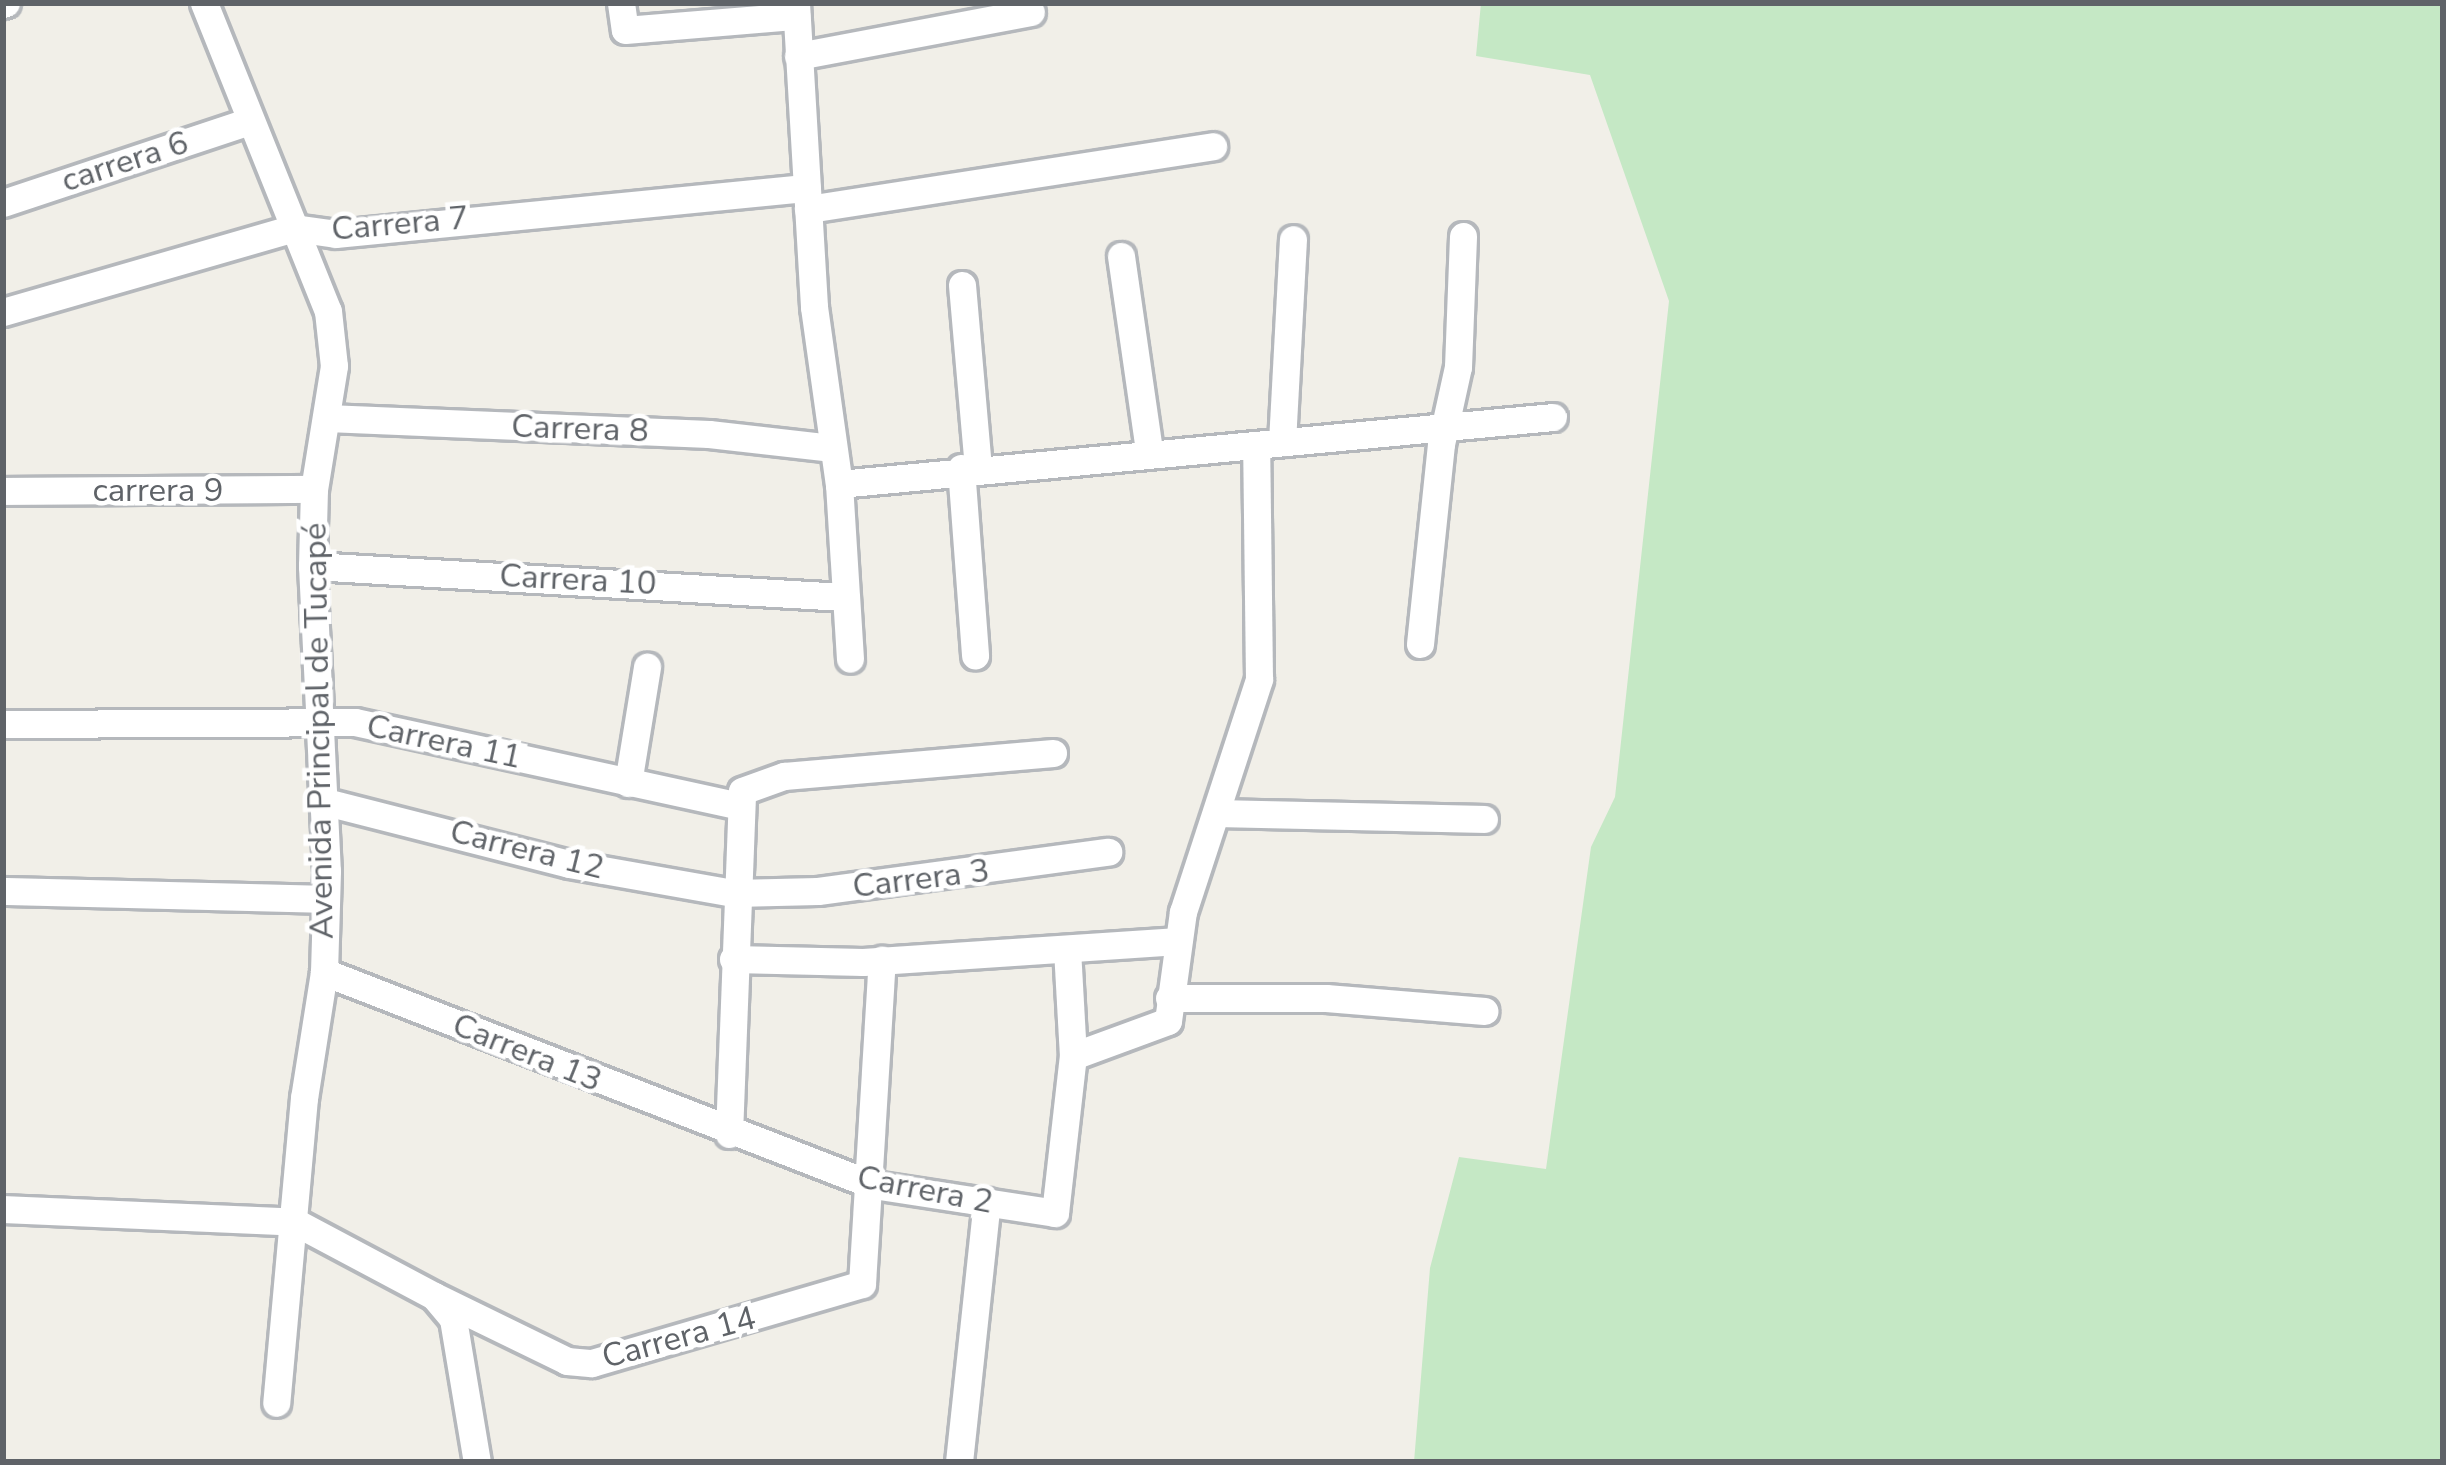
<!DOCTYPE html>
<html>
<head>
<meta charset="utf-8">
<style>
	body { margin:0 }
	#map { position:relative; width:2446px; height:1465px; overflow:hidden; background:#f1efe8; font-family:"Nunito Sans",sans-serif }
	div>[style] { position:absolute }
	.green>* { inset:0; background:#c5e8c5 }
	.roads { filter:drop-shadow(3px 0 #b5b8bc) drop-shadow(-3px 0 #b5b8bc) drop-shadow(0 3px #b5b8bc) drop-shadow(0 -3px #b5b8bc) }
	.minor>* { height:27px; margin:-13.5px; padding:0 13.5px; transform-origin:13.5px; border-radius:13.5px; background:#fff }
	span { translate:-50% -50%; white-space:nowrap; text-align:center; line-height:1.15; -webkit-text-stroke:9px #fff; paint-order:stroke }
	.street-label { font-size:33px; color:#5f6368 }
	.frame { position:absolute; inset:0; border:6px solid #5f6368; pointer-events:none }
</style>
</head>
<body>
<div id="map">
	<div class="green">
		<div style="clip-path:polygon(1481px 3px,2443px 3px,2443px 1462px,1414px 1462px,1430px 1268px,1459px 1157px,1546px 1169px,1591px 847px,1615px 797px,1669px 301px,1590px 75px,1476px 56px)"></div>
	</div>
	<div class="roads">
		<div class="minor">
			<div style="left:204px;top:3px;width:332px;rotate:68.1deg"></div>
			<div style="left:328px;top:311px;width:55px;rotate:83.8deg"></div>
			<div style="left:334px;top:366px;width:125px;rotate:99.2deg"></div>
			<div style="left:314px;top:489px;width:77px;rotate:91.5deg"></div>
			<div style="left:312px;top:566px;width:305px;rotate:87.2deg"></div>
			<div style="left:327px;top:871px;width:101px;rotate:91.7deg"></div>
			<div style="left:324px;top:972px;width:128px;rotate:99deg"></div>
			<div style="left:304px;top:1098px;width:306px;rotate:95.2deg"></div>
			<div style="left:621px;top:3px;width:27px;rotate:82deg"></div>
			<div style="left:625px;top:30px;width:172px;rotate:-4.7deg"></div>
			<div style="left:796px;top:3px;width:305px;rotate:86.6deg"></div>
			<div style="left:814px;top:307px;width:179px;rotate:82deg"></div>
			<div style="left:839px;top:484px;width:175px;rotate:86.4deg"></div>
			<div style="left:3px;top:4px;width:3px;rotate:-18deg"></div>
			<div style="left:798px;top:56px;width:237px;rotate:-10.7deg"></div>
			<div style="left:3px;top:203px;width:256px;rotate:-18.4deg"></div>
			<div style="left:808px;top:209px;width:410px;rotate:-8.8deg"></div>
			<div style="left:1121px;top:256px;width:196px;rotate:81.8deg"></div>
			<div style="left:962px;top:285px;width:183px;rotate:85deg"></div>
			<div style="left:3px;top:312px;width:303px;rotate:-16.1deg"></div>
			<div style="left:294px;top:228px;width:42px;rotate:8.1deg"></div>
			<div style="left:336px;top:234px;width:473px;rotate:-5.6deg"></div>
			<div style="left:327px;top:418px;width:382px;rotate:2.4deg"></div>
			<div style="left:709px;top:434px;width:124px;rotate:6.5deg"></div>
			<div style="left:1282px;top:442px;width:203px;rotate:-86.9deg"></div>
			<div style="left:961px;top:468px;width:188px;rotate:85.7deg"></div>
			<div style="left:839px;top:484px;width:717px;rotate:-5.36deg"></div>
			<div style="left:3px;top:491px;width:311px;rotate:-0.4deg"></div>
			<div style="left:312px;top:566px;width:532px;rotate:3.34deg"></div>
			<div style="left:1420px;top:644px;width:201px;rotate:-84deg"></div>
			<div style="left:1441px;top:444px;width:79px;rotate:-77.6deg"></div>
			<div style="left:1458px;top:367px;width:131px;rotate:-87.8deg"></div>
			<div style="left:3px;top:724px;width:352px;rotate:-0.3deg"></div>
			<div style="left:355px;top:722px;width:390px;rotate:12.3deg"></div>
			<div style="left:628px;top:783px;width:118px;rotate:-80.7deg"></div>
			<div style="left:322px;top:801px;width:255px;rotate:14.3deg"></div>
			<div style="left:569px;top:864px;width:168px;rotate:10deg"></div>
			<div style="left:734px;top:893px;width:84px;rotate:-1.4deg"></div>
			<div style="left:818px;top:891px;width:293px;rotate:-7.7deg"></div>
			<div style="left:1218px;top:813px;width:266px;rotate:1.3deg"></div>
			<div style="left:3px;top:891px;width:323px;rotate:1.4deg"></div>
			<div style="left:1067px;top:949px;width:107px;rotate:86.8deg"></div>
			<div style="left:733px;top:959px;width:130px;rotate:1.3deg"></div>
			<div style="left:863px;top:962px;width:316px;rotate:-3.8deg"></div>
			<div style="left:324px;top:972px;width:589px;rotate:21.21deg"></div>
			<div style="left:873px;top:1185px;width:184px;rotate:8.7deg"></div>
			<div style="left:1055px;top:1213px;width:158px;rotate:-83.5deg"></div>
			<div style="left:1073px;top:1056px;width:101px;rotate:-20.2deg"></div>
			<div style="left:1168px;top:1021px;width:110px;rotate:-82.2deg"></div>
			<div style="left:1183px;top:912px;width:245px;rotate:-71.9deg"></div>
			<div style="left:1259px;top:679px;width:233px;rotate:-90.7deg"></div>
			<div style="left:1169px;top:998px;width:157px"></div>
			<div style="left:1326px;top:998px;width:159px;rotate:4.7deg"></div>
			<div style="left:729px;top:1134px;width:343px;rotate:-87.8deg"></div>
			<div style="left:742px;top:791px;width:45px;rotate:-19.7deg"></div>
			<div style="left:784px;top:776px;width:270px;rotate:-4.9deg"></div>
			<div style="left:3px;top:1209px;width:292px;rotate:2.5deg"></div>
			<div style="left:295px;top:1222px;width:157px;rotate:28deg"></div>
			<div style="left:434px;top:1296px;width:30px;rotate:50deg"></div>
			<div style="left:453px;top:1319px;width:145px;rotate:80.5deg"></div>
			<div style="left:434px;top:1296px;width:148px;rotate:26deg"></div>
			<div style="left:567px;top:1361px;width:25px;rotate:5deg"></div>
			<div style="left:592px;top:1363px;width:281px;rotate:-16.3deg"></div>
			<div style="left:862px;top:1284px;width:325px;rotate:-86.5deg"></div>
			<div style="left:959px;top:1462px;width:262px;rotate:-83.9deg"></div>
		</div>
	</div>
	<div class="street-label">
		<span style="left:125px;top:162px;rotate:-18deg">carrera 6</span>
		<span style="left:400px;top:224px;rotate:-5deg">Carrera 7</span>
		<span style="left:580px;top:429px;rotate:2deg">Carrera 8</span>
		<span style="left:158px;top:491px">carrera 9</span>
		<span style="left:578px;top:580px;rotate:3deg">Carrera 10</span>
		<span style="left:319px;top:731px;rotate:-91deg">Avenida Principal de Tucapé</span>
		<span style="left:444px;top:742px;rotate:12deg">Carrera 11</span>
		<span style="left:527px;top:850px;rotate:14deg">Carrera 12</span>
		<span style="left:921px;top:879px;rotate:-7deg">Carrera 3</span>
		<span style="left:527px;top:1053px;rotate:22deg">Carrera 13</span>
		<span style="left:925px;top:1190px;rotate:11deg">Carrera 2</span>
		<span style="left:679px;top:1338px;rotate:-15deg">Carrera 14</span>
	</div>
	<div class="frame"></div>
</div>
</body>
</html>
